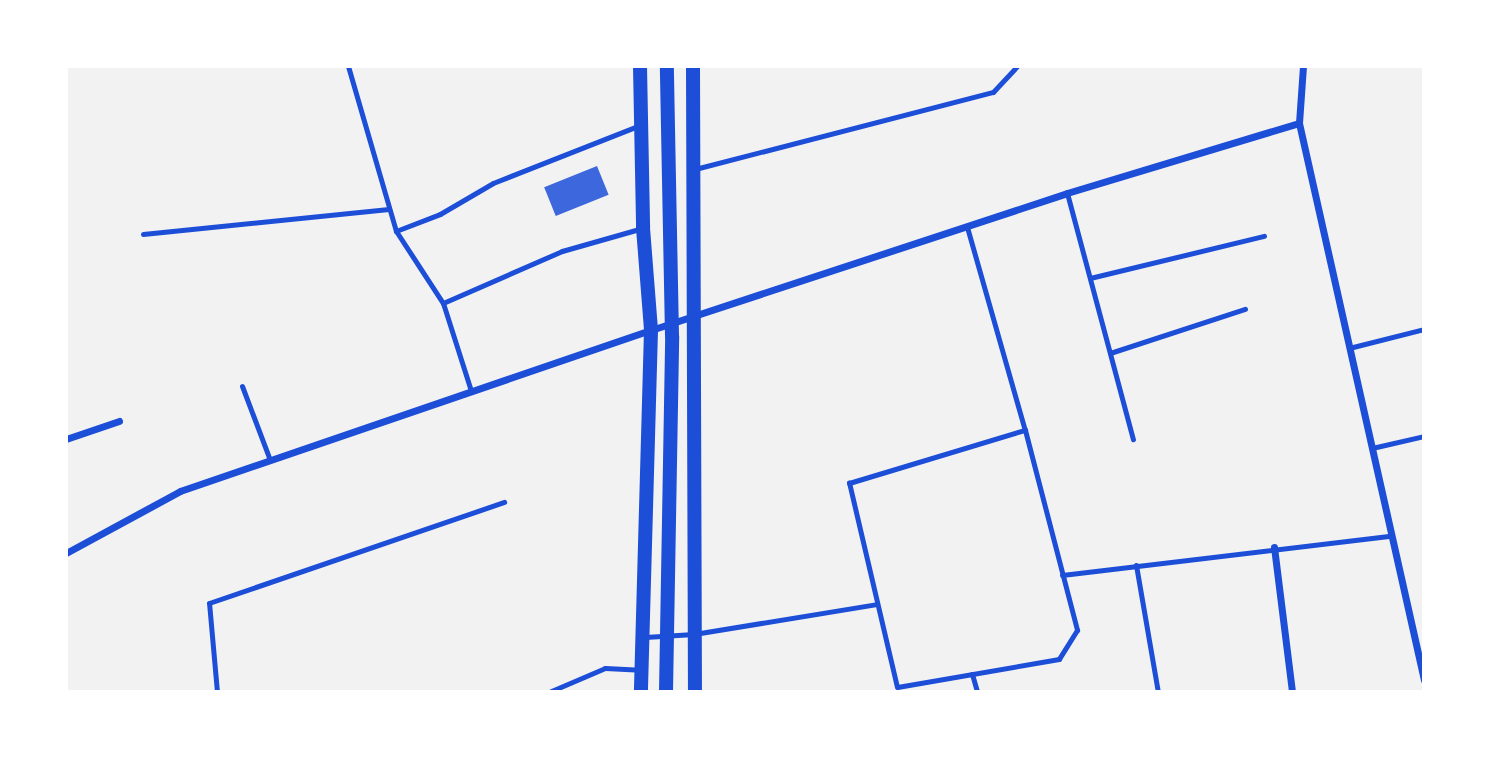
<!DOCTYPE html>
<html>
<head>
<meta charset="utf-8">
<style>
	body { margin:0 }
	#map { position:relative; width:1490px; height:758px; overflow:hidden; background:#f2f2f2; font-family:Signika,sans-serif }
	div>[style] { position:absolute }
	.building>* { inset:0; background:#3d67dc; transform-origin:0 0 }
	.service>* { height:5px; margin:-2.5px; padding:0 2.5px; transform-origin:2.5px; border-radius:2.5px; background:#1d4ed8 }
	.minor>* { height:7px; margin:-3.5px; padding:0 3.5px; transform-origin:3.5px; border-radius:3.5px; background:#1d4ed8 }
	.secondary>* { height:14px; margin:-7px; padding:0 7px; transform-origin:7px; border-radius:7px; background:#1d4ed8 }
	span { translate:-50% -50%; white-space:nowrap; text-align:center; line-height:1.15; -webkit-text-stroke:6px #fff; paint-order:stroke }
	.frame { position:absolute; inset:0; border:68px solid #fff; pointer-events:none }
</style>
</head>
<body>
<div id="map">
	<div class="building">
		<div style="left:597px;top:166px;width:31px;height:57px;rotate:68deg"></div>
	</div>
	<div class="service">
		<div style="left:348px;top:66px;width:172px;rotate:73.8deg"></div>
		<div style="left:396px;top:231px;width:86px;rotate:56.9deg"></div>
		<div style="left:443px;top:303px;width:92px;rotate:72.3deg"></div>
		<div style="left:695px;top:169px;width:308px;rotate:-14.5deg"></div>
		<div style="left:993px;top:92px;width:35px;rotate:-47deg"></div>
		<div style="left:1067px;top:193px;width:255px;rotate:75deg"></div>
		<div style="left:967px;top:227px;width:211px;rotate:74.1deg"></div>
		<div style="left:1025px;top:430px;width:207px;rotate:75.4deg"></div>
		<div style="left:1077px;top:630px;width:34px;rotate:122deg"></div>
		<div style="left:1059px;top:659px;width:164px;rotate:170.2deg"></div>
		<div style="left:897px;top:687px;width:210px;rotate:-103.2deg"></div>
		<div style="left:849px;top:483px;width:184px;rotate:-16.8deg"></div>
		<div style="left:396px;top:231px;width:47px;rotate:-21.1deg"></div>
		<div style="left:440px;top:214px;width:61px;rotate:-30.3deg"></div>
		<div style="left:493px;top:183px;width:156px;rotate:-21.5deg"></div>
		<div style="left:143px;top:234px;width:247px;rotate:-5.8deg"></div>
		<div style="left:1090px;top:278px;width:179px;rotate:-13.6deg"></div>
		<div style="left:443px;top:303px;width:130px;rotate:-23.6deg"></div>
		<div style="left:562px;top:251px;width:84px;rotate:-15.9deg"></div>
		<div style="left:1349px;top:348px;width:77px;rotate:-14.2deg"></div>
		<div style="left:1110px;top:353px;width:142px;rotate:-18.1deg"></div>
		<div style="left:242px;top:386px;width:79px;rotate:69.3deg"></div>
		<div style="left:1372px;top:448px;width:53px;rotate:-13deg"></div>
		<div style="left:1136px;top:565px;width:129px;rotate:80.2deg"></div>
		<div style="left:1062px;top:575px;width:331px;rotate:-6.8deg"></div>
		<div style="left:645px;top:637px;width:49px;rotate:-3.5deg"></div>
		<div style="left:694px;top:634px;width:185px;rotate:-9.3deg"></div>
		<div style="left:972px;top:674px;width:19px;rotate:74deg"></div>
		<div style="left:217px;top:692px;width:89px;rotate:-95.1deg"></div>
		<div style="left:209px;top:603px;width:312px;rotate:-18.9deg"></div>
		<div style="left:549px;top:692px;width:61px;rotate:-23.2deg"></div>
		<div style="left:605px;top:668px;width:35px;rotate:3deg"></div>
	</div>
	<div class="minor">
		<div style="left:1303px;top:66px;width:57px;rotate:94deg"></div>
		<div style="left:1299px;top:123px;width:571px;rotate:77.35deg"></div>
		<div style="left:66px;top:439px;width:56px;rotate:-18.8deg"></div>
		<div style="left:1274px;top:547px;width:146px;rotate:82.9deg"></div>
		<div style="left:66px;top:553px;width:130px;rotate:-28.5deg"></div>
		<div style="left:180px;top:491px;width:498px;rotate:-18.9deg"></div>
		<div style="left:651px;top:330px;width:438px;rotate:-18.2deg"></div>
		<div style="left:1067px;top:193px;width:242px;rotate:-16.8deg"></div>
	</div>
	<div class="secondary">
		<div style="left:640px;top:66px;width:162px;rotate:88.9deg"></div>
		<div style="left:643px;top:228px;width:102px;rotate:85.5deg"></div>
		<div style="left:651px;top:330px;width:362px;rotate:91.6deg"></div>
		<div style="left:693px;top:66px;width:626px;rotate:89.82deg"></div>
		<div style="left:666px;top:692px;width:356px;rotate:-89deg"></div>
		<div style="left:672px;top:336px;width:270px;rotate:-91.1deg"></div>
	</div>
	<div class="frame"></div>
</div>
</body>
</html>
